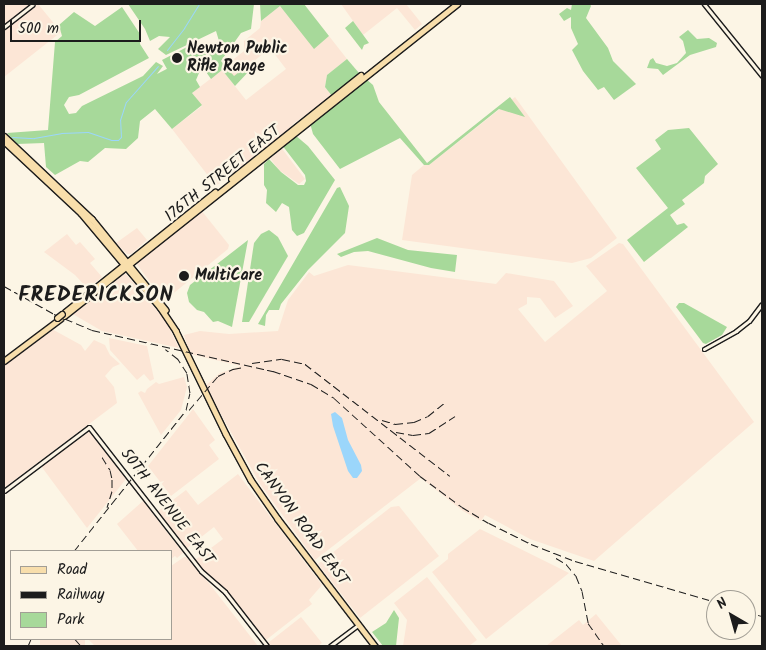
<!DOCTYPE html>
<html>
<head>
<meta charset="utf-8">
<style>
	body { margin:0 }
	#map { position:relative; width:766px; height:650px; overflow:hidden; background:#fcf5e5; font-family:Kalam,sans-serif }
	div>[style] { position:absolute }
	.built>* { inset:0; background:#fce6d6; transform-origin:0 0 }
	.green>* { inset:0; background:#a7d99a }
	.water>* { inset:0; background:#9bd6fb }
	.stream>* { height:1px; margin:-0.5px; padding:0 0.5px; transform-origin:0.5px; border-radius:0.5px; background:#9bd6fb }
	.roads { filter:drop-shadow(1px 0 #1c1c1c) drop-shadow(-1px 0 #1c1c1c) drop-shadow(0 1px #1c1c1c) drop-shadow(0 -1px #1c1c1c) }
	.minor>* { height:3px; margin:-1.5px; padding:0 1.5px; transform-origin:1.5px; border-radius:1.5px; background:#fcf5e5 }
	.major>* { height:4.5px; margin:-2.25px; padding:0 2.25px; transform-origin:2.25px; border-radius:2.25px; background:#f8deab }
	.rail>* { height:1px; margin-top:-0.5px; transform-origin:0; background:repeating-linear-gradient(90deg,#1c1c1c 0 8px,transparent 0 12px) }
	.bridges { filter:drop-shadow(1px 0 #1c1c1c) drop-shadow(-1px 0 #1c1c1c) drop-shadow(0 1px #1c1c1c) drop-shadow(0 -1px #1c1c1c) }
	.major-bridge>* { height:4.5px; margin:-2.25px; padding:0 2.25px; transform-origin:2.25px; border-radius:2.25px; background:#f8deab }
	.dots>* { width:14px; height:14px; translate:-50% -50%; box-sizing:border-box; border:2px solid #fcf5e5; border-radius:50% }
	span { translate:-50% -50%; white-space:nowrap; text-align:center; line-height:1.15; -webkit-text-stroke:4.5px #fcf5e5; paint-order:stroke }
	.poi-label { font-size:16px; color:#1c1c1c; font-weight:700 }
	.left { translate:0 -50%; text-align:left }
	.street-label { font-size:16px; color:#1c1c1c }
	.district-label { font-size:21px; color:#1c1c1c; font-weight:700; letter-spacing:1px }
	.frame { position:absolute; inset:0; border:5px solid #1c1c1c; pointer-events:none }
	.legend { position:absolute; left:10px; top:550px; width:162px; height:90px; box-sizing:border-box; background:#fcf5e5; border:1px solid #a29e95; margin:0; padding:6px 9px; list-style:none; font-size:15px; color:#1c1c1c }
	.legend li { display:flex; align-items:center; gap:10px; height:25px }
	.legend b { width:25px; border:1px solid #a29e95 }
	.north { position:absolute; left:706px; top:590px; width:50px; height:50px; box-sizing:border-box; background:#fcf5e5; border:1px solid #a29e95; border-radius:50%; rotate:322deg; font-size:14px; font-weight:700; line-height:20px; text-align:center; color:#1c1c1c }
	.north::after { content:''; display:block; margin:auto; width:18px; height:22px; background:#1c1c1c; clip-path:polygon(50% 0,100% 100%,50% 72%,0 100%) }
	.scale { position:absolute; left:10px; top:20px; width:131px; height:22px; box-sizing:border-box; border:2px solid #1c1c1c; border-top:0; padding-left:6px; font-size:15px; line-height:18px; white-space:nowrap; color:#1c1c1c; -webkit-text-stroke:4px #fcf5e5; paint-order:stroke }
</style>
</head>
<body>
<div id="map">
	<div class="built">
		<div style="clip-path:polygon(4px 4px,38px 4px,61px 32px,4px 77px)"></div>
		<div style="clip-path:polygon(341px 4px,406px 4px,422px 24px,415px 30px,397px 8px,363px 35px)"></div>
		<div style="clip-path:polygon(280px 6px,314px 48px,329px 36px,347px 59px,327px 75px,325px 87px,332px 96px,293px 124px,291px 128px,216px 186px,172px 129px,202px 106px,192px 93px,222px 70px,246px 100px,286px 69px,270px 48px,234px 77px,225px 66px,244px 51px,244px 41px,260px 28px,261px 21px)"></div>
		<div style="clip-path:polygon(515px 97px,617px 238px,591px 258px,572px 263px,402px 240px,412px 175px,424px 165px,429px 165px)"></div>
		<div style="clip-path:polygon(280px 146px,305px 179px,299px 184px,279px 170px,270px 158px,274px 155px,272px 152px)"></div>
		<div style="clip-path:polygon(201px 210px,229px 245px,228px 249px,164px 301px,136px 263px)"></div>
		<div style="clip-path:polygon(137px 228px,147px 240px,131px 254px,127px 254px,116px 243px)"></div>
		<div style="clip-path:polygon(67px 234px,76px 245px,80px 242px,95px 259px,90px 263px,102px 277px,88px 289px,75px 275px,44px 252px)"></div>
		<div style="clip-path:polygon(619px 243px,623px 244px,754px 422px,594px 561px,530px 539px,485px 515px,481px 521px,463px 511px,421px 478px,315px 560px,260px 484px,205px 386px,220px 373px,241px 366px,190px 354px,184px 335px,200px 331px,229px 334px,278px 331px,288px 300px,309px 272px,314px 276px,348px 265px,496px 284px,506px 273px,554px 281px,573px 306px,555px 318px,540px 298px,527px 297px,527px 304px,518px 309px,545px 342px,607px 291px,586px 266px)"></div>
		<div style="clip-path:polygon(125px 273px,166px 321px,179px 348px,102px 331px,71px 313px)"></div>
		<div style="clip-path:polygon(50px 328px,81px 345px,85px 351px,94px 340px,105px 345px,110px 355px,120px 364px,113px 367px,105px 376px,114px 387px,117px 403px,4px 488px,4px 363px)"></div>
		<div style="clip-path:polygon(109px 338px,147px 346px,154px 379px,150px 381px,144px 374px,137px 380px,110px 350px)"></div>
		<div style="clip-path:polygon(184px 377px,187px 387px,181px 410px,161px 435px,138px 393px,141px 391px,145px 393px,147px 389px,156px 382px,159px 384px)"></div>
		<div style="clip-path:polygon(193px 409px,215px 440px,209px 445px,219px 459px,171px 496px,148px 466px)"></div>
		<div style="clip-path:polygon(90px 431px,126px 479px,87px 528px,41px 466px)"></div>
		<div style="clip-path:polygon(238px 474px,322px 585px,309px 600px,312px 604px,266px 640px,226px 589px,207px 575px,195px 560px,223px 539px,214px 527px,186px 549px,157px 512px,186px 490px,198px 505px)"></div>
		<div style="clip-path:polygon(143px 501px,183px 553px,177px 558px,175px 556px,171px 559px,171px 551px,138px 551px,117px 524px)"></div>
		<div style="clip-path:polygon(399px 506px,439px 556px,360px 618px,318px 564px,391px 507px)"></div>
		<div style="clip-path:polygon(480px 529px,569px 573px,486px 639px,432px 572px,448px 559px,448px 554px)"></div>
		<div style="clip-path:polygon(184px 557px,186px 557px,208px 582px,258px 646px,95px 646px,88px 639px,171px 639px,171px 566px)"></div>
		<div style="clip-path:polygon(427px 577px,477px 640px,469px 646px,403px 646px,407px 620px,394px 603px)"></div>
		<div style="clip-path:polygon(596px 614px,622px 646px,546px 646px,579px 620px,583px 625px)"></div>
		<div style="clip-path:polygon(301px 617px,322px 643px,318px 646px,271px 646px,268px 643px)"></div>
		<div style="left:40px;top:639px;width:45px;height:7px"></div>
	</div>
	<div class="green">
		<div style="clip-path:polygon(128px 4px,254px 4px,251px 29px,241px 33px,221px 61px,234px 76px,250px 64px,251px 69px,235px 86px,222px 70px,211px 79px,204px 69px,199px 73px,196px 80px,200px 87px,192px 93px,202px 105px,172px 129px,155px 109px,140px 121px,138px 138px,126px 149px,105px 148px,88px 162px,80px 161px,55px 175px,46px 167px,44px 143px,17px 144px,7px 133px,48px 130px,55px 42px,62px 36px,59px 25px,74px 12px,95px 26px,122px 7px,140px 34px,140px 44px,149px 58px,79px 95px,69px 97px,64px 105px,69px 114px,76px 113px,82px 106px,143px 76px,156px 62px,163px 66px,157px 74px,188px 58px,167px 69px,162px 60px,187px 47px,192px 56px,219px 41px,216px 31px,166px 55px,158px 49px,170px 37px,159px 36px,150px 41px,145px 29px)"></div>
		<div style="clip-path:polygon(260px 4px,304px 4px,329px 36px,314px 49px,280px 6px,261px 21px)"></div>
		<div style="clip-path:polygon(572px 4px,590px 4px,591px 6px,586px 18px,608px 48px,613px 61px,636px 84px,614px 100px,604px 87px,598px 90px,583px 71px,572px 50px,578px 44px,571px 28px,571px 17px,564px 21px,559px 14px,567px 8px,571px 10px)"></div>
		<div style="clip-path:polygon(353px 21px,369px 43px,364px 45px,362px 50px,345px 28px)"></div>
		<div style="clip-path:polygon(688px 30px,697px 39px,709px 38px,717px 43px,716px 47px,690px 55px,663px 75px,658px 69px,647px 68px,650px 60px,653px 58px,656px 63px,667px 66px,677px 63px,686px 53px,683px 41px,679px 37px)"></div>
		<div style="clip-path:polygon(347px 59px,359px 73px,332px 96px,325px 87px,327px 75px)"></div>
		<div style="clip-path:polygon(366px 79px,373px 85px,379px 102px,427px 163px,510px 97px,525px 117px,499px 109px,429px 165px,424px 165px,400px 138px,340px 169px,313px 134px,310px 123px)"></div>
		<div style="clip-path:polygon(689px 128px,718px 164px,705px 176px,704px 183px,682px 200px,685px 204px,670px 215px,677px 225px,684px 223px,688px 227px,644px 262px,627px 240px,668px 208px,636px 168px,661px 149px,655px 140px,668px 130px)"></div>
		<div style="clip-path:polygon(295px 135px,308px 146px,335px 180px,304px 233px,297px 236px,292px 230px,289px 207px,282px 203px,276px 212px,266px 203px,267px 190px,264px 185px,264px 164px,269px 159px,281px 172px,298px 185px,304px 185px,306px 181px,305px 175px,282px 145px)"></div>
		<div style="clip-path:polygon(340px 187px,349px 206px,345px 233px,308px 270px,281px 304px,279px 310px,269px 310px,266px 315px,265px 326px,258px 324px,337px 188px)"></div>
		<div style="clip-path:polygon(269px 230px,278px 237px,288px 256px,249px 322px,242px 322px,254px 243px,261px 234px)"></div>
		<div style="clip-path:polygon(377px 238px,408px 250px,457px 255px,455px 272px,431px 268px,368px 251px,354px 252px,341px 257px,337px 254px)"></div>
		<div style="clip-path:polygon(248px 240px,232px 327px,218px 321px,213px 322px,204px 312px,197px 310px,189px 302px,187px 293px,190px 285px)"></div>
		<div style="clip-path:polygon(679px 303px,684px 303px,727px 327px,722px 335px,706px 344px,703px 343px,676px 307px)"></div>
		<div style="clip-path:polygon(394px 610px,399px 618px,396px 646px,383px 646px,372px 632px,386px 623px)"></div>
	</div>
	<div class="water">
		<div style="clip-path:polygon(335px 412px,342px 418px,348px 440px,361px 465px,362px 471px,357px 478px,353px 478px,348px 471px,333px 426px,331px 414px)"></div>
	</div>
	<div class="stream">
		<div style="left:167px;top:50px;width:28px;rotate:-52deg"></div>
		<div style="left:184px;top:28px;width:28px;rotate:-58deg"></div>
		<div style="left:12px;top:137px;width:22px;rotate:3deg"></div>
		<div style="left:34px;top:138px;width:27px;rotate:-10deg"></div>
		<div style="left:61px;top:133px;width:27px;rotate:-2deg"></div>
		<div style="left:88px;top:132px;width:24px;rotate:19deg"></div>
		<div style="left:111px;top:140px;width:7px"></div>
		<div style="left:118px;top:140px;width:4px;rotate:-45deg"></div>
		<div style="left:121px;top:137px;width:17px;rotate:-93deg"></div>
		<div style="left:120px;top:120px;width:19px;rotate:-72deg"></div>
		<div style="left:126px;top:102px;width:48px;rotate:-48.4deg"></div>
	</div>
	<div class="roads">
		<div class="minor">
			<div style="left:704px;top:4px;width:92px;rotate:51.1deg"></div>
			<div style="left:4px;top:27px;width:36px;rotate:-38deg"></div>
			<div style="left:704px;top:349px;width:37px;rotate:-29deg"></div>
			<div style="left:736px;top:331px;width:16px;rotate:-38deg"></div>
			<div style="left:749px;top:321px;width:21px;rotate:-53deg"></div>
			<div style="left:4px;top:491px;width:106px;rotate:-37deg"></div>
			<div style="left:89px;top:427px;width:182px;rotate:52.1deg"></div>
			<div style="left:201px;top:571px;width:32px;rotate:41deg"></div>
			<div style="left:225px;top:592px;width:68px;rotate:52.1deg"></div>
			<div style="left:330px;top:646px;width:36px;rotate:-37deg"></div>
		</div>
		<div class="major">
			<div style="left:4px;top:136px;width:121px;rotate:43.3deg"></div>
			<div style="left:92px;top:219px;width:117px;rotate:50.9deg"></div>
			<div style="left:4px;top:141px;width:105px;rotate:43.1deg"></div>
			<div style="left:81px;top:213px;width:123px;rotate:50deg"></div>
			<div style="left:160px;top:307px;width:29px;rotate:56deg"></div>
			<div style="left:176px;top:331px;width:114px;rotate:64.1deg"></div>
			<div style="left:226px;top:434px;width:52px;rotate:61.5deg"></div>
			<div style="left:251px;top:480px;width:47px;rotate:55.3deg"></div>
			<div style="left:278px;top:519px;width:160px;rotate:52.6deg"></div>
			<div style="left:231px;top:179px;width:166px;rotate:-38.7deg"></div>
			<div style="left:65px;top:312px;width:192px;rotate:-38.7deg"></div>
			<div style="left:64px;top:316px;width:502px;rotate:-38.45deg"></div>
			<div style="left:4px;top:361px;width:70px;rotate:-36.9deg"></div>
		</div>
	</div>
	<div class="rail">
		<div style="left:4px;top:286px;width:57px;rotate:29.2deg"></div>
		<div style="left:54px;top:314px;width:41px;rotate:22.8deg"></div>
		<div style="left:92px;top:330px;width:186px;rotate:12.8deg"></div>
		<div style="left:273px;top:371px;width:40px;rotate:18.9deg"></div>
		<div style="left:311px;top:384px;width:27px;rotate:31deg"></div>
		<div style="left:334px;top:398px;width:116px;rotate:42.2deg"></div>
		<div style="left:420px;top:476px;width:52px;rotate:36.4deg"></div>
		<div style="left:462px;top:507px;width:31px;rotate:31deg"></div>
		<div style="left:489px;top:523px;width:47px;rotate:26.6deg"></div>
		<div style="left:531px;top:544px;width:47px;rotate:21.1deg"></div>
		<div style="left:575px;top:561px;width:147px;rotate:16.2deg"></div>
		<div style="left:252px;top:363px;width:30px;rotate:-8deg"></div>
		<div style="left:282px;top:359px;width:24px;rotate:12deg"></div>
		<div style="left:305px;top:364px;width:183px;rotate:37.7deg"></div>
		<div style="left:189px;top:410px;width:45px;rotate:-49.5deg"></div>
		<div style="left:218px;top:376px;width:17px;rotate:-25deg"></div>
		<div style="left:233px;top:369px;width:11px;rotate:-10deg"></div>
		<div style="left:382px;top:420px;width:14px;rotate:17deg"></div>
		<div style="left:395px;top:424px;width:19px;rotate:-6deg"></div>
		<div style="left:414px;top:422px;width:15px;rotate:-23deg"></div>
		<div style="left:428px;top:416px;width:21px;rotate:-39deg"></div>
		<div style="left:396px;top:432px;width:17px;rotate:10deg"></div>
		<div style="left:413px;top:435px;width:16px;rotate:-7deg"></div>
		<div style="left:429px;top:433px;width:31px;rotate:-33deg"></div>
		<div style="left:102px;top:457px;width:15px;rotate:58deg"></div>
		<div style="left:110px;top:470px;width:9px;rotate:77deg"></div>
		<div style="left:112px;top:479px;width:12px;rotate:90deg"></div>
		<div style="left:112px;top:491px;width:17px;rotate:107deg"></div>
		<div style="left:74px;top:551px;width:180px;rotate:-51.5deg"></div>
		<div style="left:186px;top:410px;width:17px;rotate:-77deg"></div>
		<div style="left:190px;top:393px;width:20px;rotate:-99deg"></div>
		<div style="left:187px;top:373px;width:17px;rotate:-123deg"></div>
		<div style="left:178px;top:359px;width:16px;rotate:-142deg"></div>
		<div style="left:556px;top:558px;width:12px;rotate:31deg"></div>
		<div style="left:566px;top:564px;width:16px;rotate:50deg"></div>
		<div style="left:576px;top:576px;width:16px;rotate:68deg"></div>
		<div style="left:582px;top:591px;width:33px;rotate:79deg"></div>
		<div style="left:588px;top:623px;width:28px;rotate:55deg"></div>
		<div style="left:746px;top:612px;width:16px;rotate:14deg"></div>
		<div style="left:75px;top:639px;width:9px;rotate:49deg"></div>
		<div style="left:28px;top:646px;width:8px;rotate:-67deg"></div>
	</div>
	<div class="bridges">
		<div class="major-bridge">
			<div style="left:57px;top:318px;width:6px;rotate:-39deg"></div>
		</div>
	</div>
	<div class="dots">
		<div style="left:177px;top:58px;background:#1c1c1c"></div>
		<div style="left:184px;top:276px;background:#1c1c1c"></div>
	</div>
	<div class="poi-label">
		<span class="left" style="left:187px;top:58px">Newton Public<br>Rifle Range</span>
		<span class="left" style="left:195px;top:276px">MultiCare</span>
	</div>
	<div class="street-label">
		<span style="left:223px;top:174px;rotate:-39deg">176TH STREET EAST</span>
		<span style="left:167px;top:507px;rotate:52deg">50TH AVENUE EAST</span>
		<span style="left:301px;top:524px;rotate:54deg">CANYON ROAD EAST</span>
	</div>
	<div class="district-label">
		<span style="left:96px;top:296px">FREDERICKSON</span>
	</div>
	<div class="frame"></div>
	<ul class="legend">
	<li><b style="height:6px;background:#f8deab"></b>Road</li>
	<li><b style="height:6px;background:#1c1c1c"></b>Railway</li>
	<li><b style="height:14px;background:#a7d99a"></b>Park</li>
	</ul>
	<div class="north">N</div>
	<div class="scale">500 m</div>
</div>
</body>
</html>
